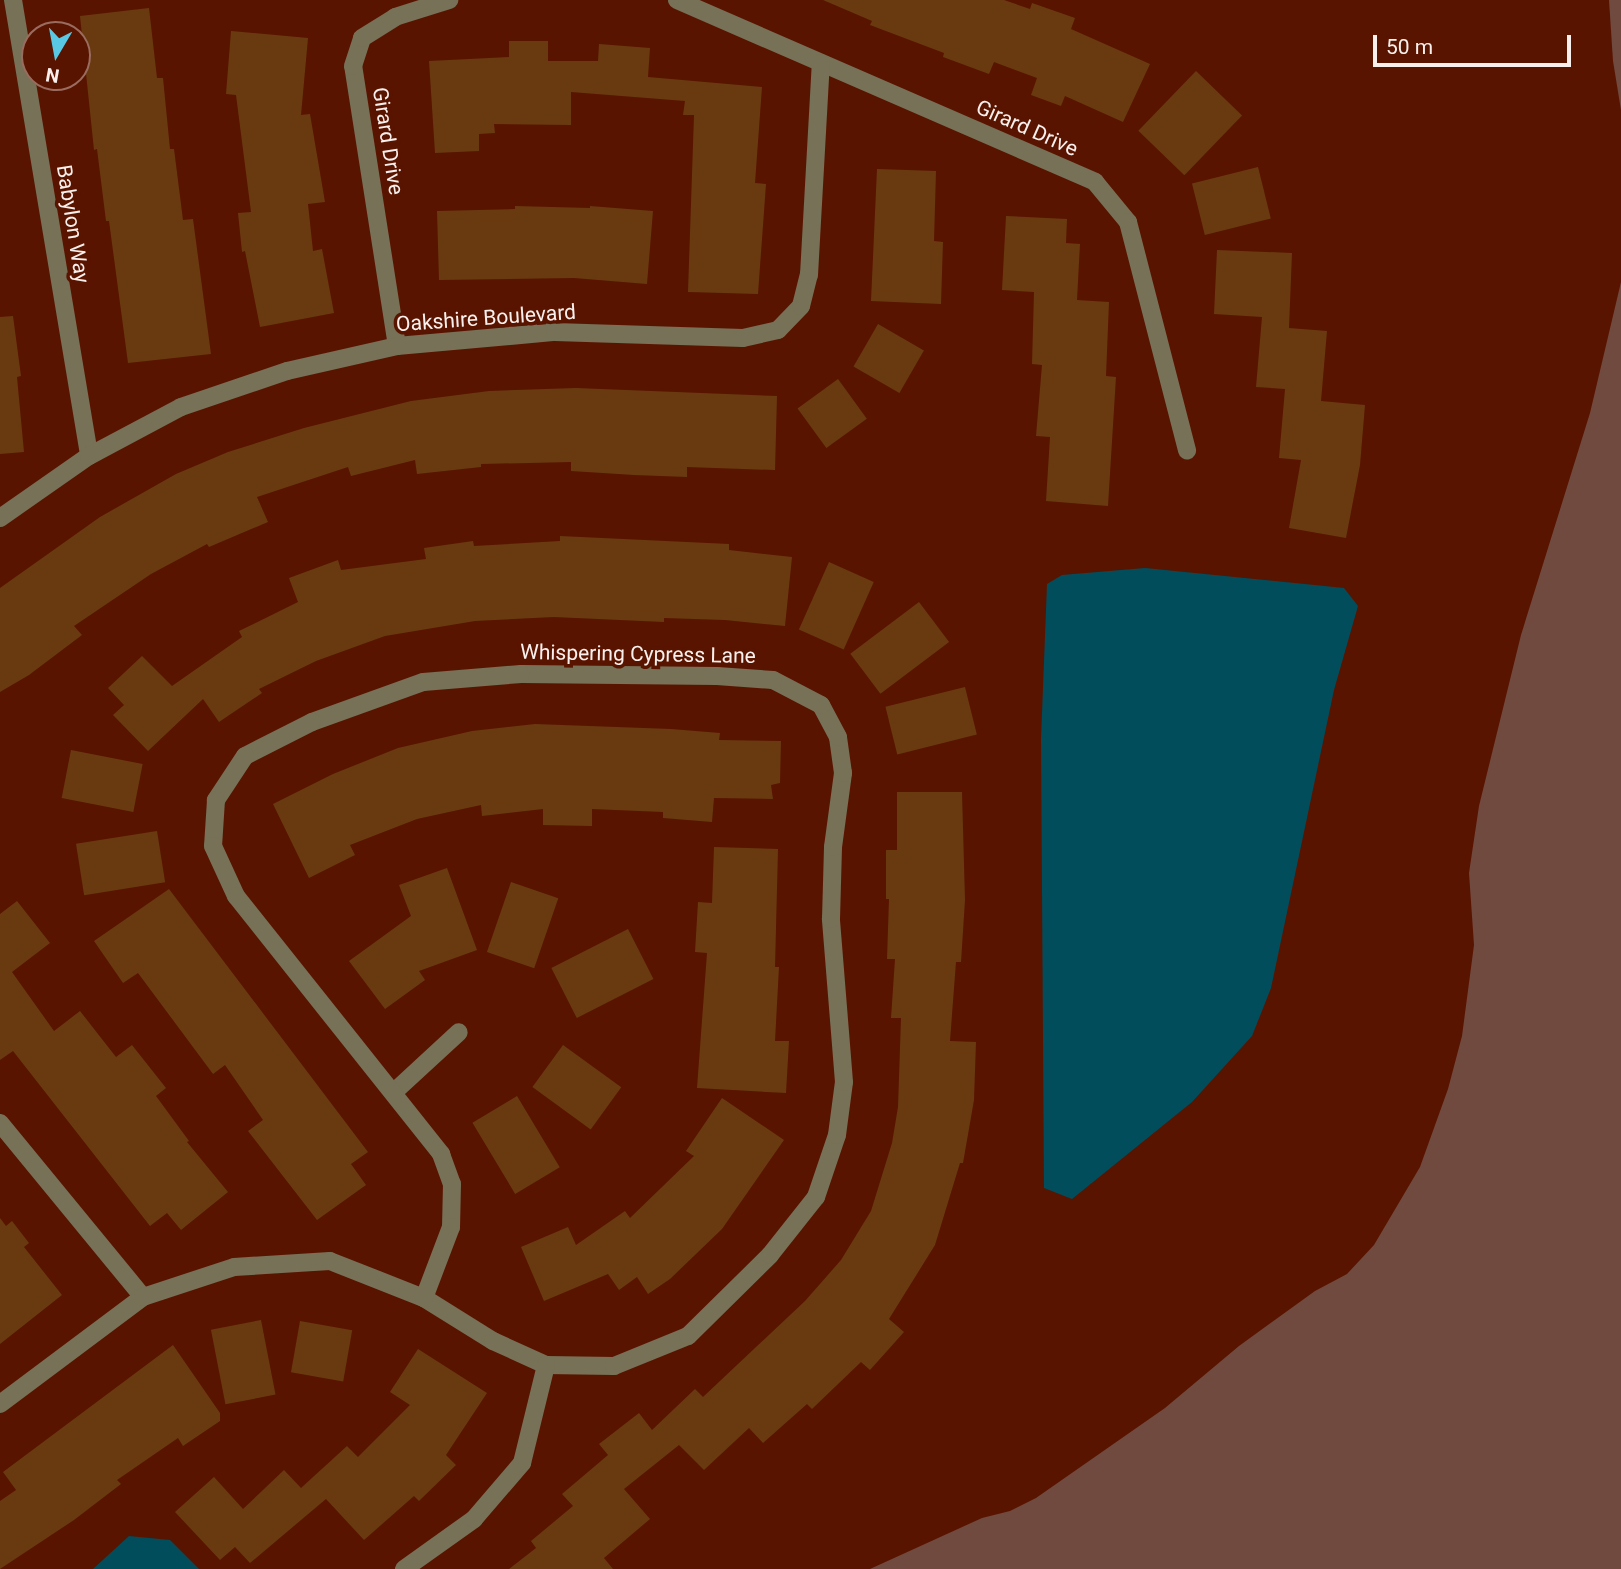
<!DOCTYPE html>
<html>
<head>
<meta charset="utf-8">
<style>
	body { margin:0 }
	#map { position:relative; width:1621px; height:1569px; overflow:hidden; background:#591400; font-family:Roboto,sans-serif }
	div>[style] { position:absolute }
	.green>* { inset:0; background:#714a3f }
	.water>* { inset:0; background:#024d5c }
	.building>* { inset:0; background:#693a10; transform-origin:0 0 }
	.street>* { height:18px; margin:-9px; padding:0 9px; transform-origin:9px; border-radius:9px; background:#777157 }
	span { translate:-50% -50%; white-space:nowrap; text-align:center; line-height:1.15; -webkit-text-stroke:7px #591400; paint-order:stroke }
	.street-label { font-size:21px; color:#f9f0ed }
	.north { position:absolute; left:21px; top:21px; width:70px; height:70px; box-sizing:border-box; background:#591400; border:2px solid #996c5f; border-radius:50%; rotate:190deg; font-size:19px; font-weight:700; line-height:28px; text-align:center; color:#f9f0ed }
	.north::after { content:''; display:block; margin:auto; width:24px; height:32px; background:#59c8e4; clip-path:polygon(50% 0,100% 100%,50% 72%,0 100%) }
	.scale { position:absolute; left:1373px; top:35px; width:198px; height:32px; box-sizing:border-box; border:4px solid #f9f0ed; border-top:0; padding-left:9px; font-size:21px; line-height:24px; white-space:nowrap; color:#f9f0ed; -webkit-text-stroke:5px #591400; paint-order:stroke }
</style>
</head>
<body>
<div id="map">
	<div class="green">
		<div style="clip-path:polygon(1609px 0,1621px 0,1621px 110px,1613px 61px)"></div>
		<div style="clip-path:polygon(1621px 282px,1621px 1569px,870px 1569px,982px 1518px,1010px 1511px,1036px 1498px,1165px 1408px,1239px 1346px,1315px 1291px,1347px 1274px,1374px 1245px,1420px 1167px,1448px 1089px,1462px 1036px,1474px 945px,1469px 873px,1479px 806px,1521px 635px,1590px 413px)"></div>
	</div>
	<div class="water">
		<div style="clip-path:polygon(1145px 568px,1344px 588px,1358px 606px,1334px 690px,1271px 988px,1252px 1036px,1192px 1102px,1072px 1199px,1044px 1188px,1041px 739px,1047px 584px,1062px 575px)"></div>
		<div style="clip-path:polygon(129px 1536px,170px 1540px,199px 1569px,93px 1569px)"></div>
	</div>
	<div class="building">
		<div style="clip-path:polygon(823px 0,1004px 0,1030px 9px,1032px 3px,1075px 18px,1071px 29px,1150px 64px,1123px 122px,1065px 96px,1061px 106px,1031px 95px,1037px 78px,994px 62px,989px 74px,943px 57px,944px 53px,870px 25px,872px 21px)"></div>
		<div style="clip-path:polygon(149px 8px,157px 78px,163px 78px,170px 149px,174px 149px,183px 220px,193px 219px,211px 354px,128px 363px,109px 221px,106px 221px,97px 149px,94px 150px,80px 16px)"></div>
		<div style="clip-path:polygon(231px 31px,308px 38px,301px 115px,310px 114px,325px 202px,308px 204px,313px 251px,322px 249px,334px 313px,260px 327px,245px 251px,242px 252px,238px 213px,251px 212px,236px 95px,226px 94px)"></div>
		<div style="clip-path:polygon(509px 41px,548px 41px,548px 61px,598px 61px,599px 44px,650px 48px,648px 77px,762px 87px,755px 183px,766px 184px,758px 294px,688px 292px,694px 115px,683px 115px,685px 101px,571px 92px,571px 125px,494px 124px,495px 133px,479px 134px,479px 151px,435px 153px,429px 61px,509px 57px)"></div>
		<div style="left:1196px;top:71px;width:64px;height:83px;rotate:44deg"></div>
		<div style="left:1258px;top:167px;width:53px;height:68px;rotate:76deg"></div>
		<div style="clip-path:polygon(877px 169px,936px 171px,934px 241px,943px 242px,941px 304px,871px 301px)"></div>
		<div style="clip-path:polygon(515px 206px,590px 208px,590px 206px,653px 211px,647px 284px,574px 278px,439px 280px,437px 211px,515px 209px)"></div>
		<div style="clip-path:polygon(1006px 216px,1067px 219px,1066px 243px,1080px 244px,1077px 300px,1109px 302px,1106px 376px,1116px 377px,1108px 506px,1046px 501px,1050px 437px,1036px 436px,1042px 365px,1032px 364px,1034px 292px,1002px 290px)"></div>
		<div style="clip-path:polygon(1217px 250px,1292px 253px,1289px 328px,1327px 331px,1321px 401px,1365px 405px,1360px 465px,1346px 538px,1289px 528px,1301px 460px,1279px 458px,1285px 389px,1256px 387px,1262px 317px,1214px 314px)"></div>
		<div style="clip-path:polygon(13px 316px,21px 376px,17px 377px,24px 452px,0 454px,0 317px)"></div>
		<div style="left:878px;top:324px;width:53px;height:49px;rotate:30deg"></div>
		<div style="left:838px;top:379px;width:49px;height:50px;rotate:54deg"></div>
		<div style="clip-path:polygon(576px 388px,777px 396px,775px 470px,687px 467px,687px 477px,634px 475px,571px 471px,571px 462px,481px 464px,481px 467px,417px 474px,415px 460px,351px 476px,348px 467px,257px 497px,268px 522px,209px 547px,207px 544px,151px 574px,74px 626px,82px 635px,29px 675px,0 692px,0 588px,100px 517px,176px 474px,228px 452px,304px 428px,411px 401px,489px 391px)"></div>
		<div style="clip-path:polygon(560px 536px,729px 544px,729px 550px,792px 557px,785px 626px,725px 620px,664px 618px,664px 622px,554px 617px,475px 621px,385px 636px,316px 661px,259px 689px,262px 693px,219px 722px,203px 699px,148px 751px,113px 715px,124px 705px,108px 688px,142px 656px,172px 686px,242px 637px,239px 631px,298px 602px,289px 578px,338px 560px,341px 570px,426px 559px,424px 548px,473px 541px,474px 546px,560px 541px)"></div>
		<div style="left:829px;top:562px;width:49px;height:74px;rotate:24deg"></div>
		<div style="left:919px;top:602px;width:50px;height:86px;rotate:53deg"></div>
		<div style="left:965px;top:687px;width:49px;height:82px;rotate:76deg"></div>
		<div style="clip-path:polygon(535px 724px,671px 729px,720px 733px,719px 740px,781px 741px,780px 783px,771px 785px,773px 799px,714px 798px,712px 822px,663px 818px,663px 812px,592px 809px,592px 826px,543px 825px,543px 809px,482px 816px,481px 805px,417px 819px,350px 845px,355px 855px,309px 878px,273px 804px,333px 774px,398px 748px,472px 731px)"></div>
		<div style="left:71px;top:750px;width:73px;height:49px;rotate:11deg"></div>
		<div style="clip-path:polygon(897px 792px,962px 792px,965px 900px,961px 962px,956px 962px,950px 1041px,976px 1042px,974px 1100px,963px 1163px,960px 1163px,935px 1245px,889px 1319px,904px 1332px,870px 1370px,861px 1362px,812px 1409px,807px 1404px,763px 1443px,749px 1428px,704px 1470px,679px 1445px,624px 1489px,650px 1519px,604px 1558px,613px 1569px,509px 1569px,536px 1548px,531px 1541px,573px 1506px,562px 1494px,608px 1455px,599px 1444px,639px 1413px,652px 1430px,695px 1389px,703px 1397px,805px 1301px,841px 1260px,871px 1211px,892px 1143px,898px 1107px,901px 1018px,891px 1018px,895px 959px,887px 959px,889px 899px,886px 899px,886px 850px,897px 850px)"></div>
		<div style="left:157px;top:831px;width:52px;height:82px;rotate:81deg"></div>
		<div style="clip-path:polygon(714px 847px,778px 849px,775px 967px,779px 967px,775px 1041px,789px 1041px,786px 1093px,697px 1088px,707px 953px,695px 952px,698px 902px,712px 903px)"></div>
		<div style="clip-path:polygon(447px 868px,477px 950px,419px 971px,425px 980px,385px 1009px,349px 961px,411px 916px,399px 885px)"></div>
		<div style="left:511px;top:882px;width:50px;height:74px;rotate:19deg"></div>
		<div style="clip-path:polygon(169px 889px,368px 1152px,351px 1164px,366px 1185px,317px 1220px,248px 1131px,263px 1120px,225px 1065px,213px 1074px,138px 973px,123px 983px,94px 941px)"></div>
		<div style="clip-path:polygon(17px 901px,50px 943px,12px 972px,54px 1031px,80px 1011px,116px 1057px,132px 1045px,166px 1088px,156px 1096px,189px 1141px,187px 1142px,228px 1192px,181px 1230px,167px 1213px,150px 1226px,13px 1051px,0 1060px,0 914px)"></div>
		<div style="left:628px;top:929px;width:56px;height:86px;rotate:63deg"></div>
		<div style="left:563px;top:1045px;width:72px;height:52px;rotate:36deg"></div>
		<div style="left:517px;top:1096px;width:83px;height:52px;rotate:59deg"></div>
		<div style="clip-path:polygon(722px 1098px,784px 1140px,722px 1229px,670px 1279px,648px 1294px,637px 1277px,619px 1290px,608px 1274px,544px 1301px,521px 1247px,568px 1227px,576px 1245px,625px 1211px,630px 1218px,694px 1156px,686px 1151px)"></div>
		<div style="clip-path:polygon(0 1218px,6px 1226px,12px 1221px,29px 1243px,24px 1247px,62px 1295px,0 1344px)"></div>
		<div style="left:261px;top:1320px;width:76px;height:51px;rotate:79deg"></div>
		<div style="left:300px;top:1321px;width:53px;height:52px;rotate:10deg"></div>
		<div style="clip-path:polygon(173px 1345px,220px 1413px,220px 1421px,183px 1446px,178px 1438px,117px 1480px,121px 1484px,74px 1520px,0 1569px,0 1501px,16px 1490px,3px 1472px)"></div>
		<div style="clip-path:polygon(418px 1349px,487px 1393px,446px 1455px,456px 1465px,419px 1501px,414px 1496px,364px 1540px,326px 1499px,250px 1563px,235px 1547px,220px 1560px,175px 1512px,214px 1477px,243px 1509px,284px 1470px,301px 1488px,347px 1446px,358px 1457px,410px 1405px,390px 1392px)"></div>
	</div>
	<div class="street">
		<div style="left:13px;top:0;width:462px;rotate:80.5deg"></div>
		<div style="left:677px;top:0;width:456px;rotate:23.5deg"></div>
		<div style="left:1095px;top:182px;width:52px;rotate:50.5deg"></div>
		<div style="left:1128px;top:222px;width:236px;rotate:75.5deg"></div>
		<div style="left:397px;top:346px;width:283px;rotate:-98.9deg"></div>
		<div style="left:353px;top:66px;width:29px;rotate:-72deg"></div>
		<div style="left:362px;top:38px;width:39px;rotate:-32deg"></div>
		<div style="left:395px;top:17px;width:57px;rotate:-17.5deg"></div>
		<div style="left:0;top:518px;width:108px;rotate:-34.9deg"></div>
		<div style="left:89px;top:456px;width:104px;rotate:-28deg"></div>
		<div style="left:181px;top:407px;width:112px;rotate:-18.8deg"></div>
		<div style="left:287px;top:371px;width:113px;rotate:-12.8deg"></div>
		<div style="left:397px;top:346px;width:159px;rotate:-5.1deg"></div>
		<div style="left:555px;top:332px;width:188px;rotate:1.8deg"></div>
		<div style="left:743px;top:338px;width:36px;rotate:-13deg"></div>
		<div style="left:778px;top:330px;width:33px;rotate:-46deg"></div>
		<div style="left:801px;top:306px;width:32px;rotate:-76deg"></div>
		<div style="left:809px;top:275px;width:212px;rotate:-86.8deg"></div>
		<div style="left:394px;top:1092px;width:88px;rotate:-42.7deg"></div>
		<div style="left:0;top:1123px;width:225px;rotate:50.6deg"></div>
		<div style="left:0;top:1404px;width:179px;rotate:-36.8deg"></div>
		<div style="left:143px;top:1297px;width:96px;rotate:-18.2deg"></div>
		<div style="left:234px;top:1267px;width:96px;rotate:-3.6deg"></div>
		<div style="left:330px;top:1261px;width:101px;rotate:21.5deg"></div>
		<div style="left:424px;top:1298px;width:81px;rotate:31.9deg"></div>
		<div style="left:493px;top:1341px;width:58px;rotate:24.4deg"></div>
		<div style="left:546px;top:1365px;width:68px;rotate:0.8deg"></div>
		<div style="left:614px;top:1366px;width:80px;rotate:-22.1deg"></div>
		<div style="left:688px;top:1336px;width:115px;rotate:-44.6deg"></div>
		<div style="left:770px;top:1255px;width:74px;rotate:-51.6deg"></div>
		<div style="left:816px;top:1197px;width:65px;rotate:-71.3deg"></div>
		<div style="left:837px;top:1135px;width:53px;rotate:-82.5deg"></div>
		<div style="left:844px;top:1082px;width:164px;rotate:-94.6deg"></div>
		<div style="left:831px;top:919px;width:72px;rotate:-88.4deg"></div>
		<div style="left:833px;top:847px;width:75px;rotate:-82.3deg"></div>
		<div style="left:843px;top:773px;width:36px;rotate:-98deg"></div>
		<div style="left:838px;top:737px;width:36px;rotate:-118deg"></div>
		<div style="left:821px;top:705px;width:54px;rotate:-152.5deg"></div>
		<div style="left:773px;top:680px;width:56px;rotate:-175.9deg"></div>
		<div style="left:717px;top:676px;width:196px;rotate:-179.4deg"></div>
		<div style="left:521px;top:674px;width:98px;rotate:175.3deg"></div>
		<div style="left:423px;top:682px;width:118px;rotate:160.2deg"></div>
		<div style="left:312px;top:722px;width:75px;rotate:153.1deg"></div>
		<div style="left:245px;top:756px;width:53px;rotate:123.4deg"></div>
		<div style="left:216px;top:800px;width:46px;rotate:93.7deg"></div>
		<div style="left:213px;top:846px;width:55px;rotate:65.3deg"></div>
		<div style="left:236px;top:896px;width:330px;rotate:51.5deg"></div>
		<div style="left:441px;top:1154px;width:32px;rotate:70deg"></div>
		<div style="left:452px;top:1184px;width:43px;rotate:91.3deg"></div>
		<div style="left:451px;top:1227px;width:76px;rotate:110.8deg"></div>
		<div style="left:404px;top:1569px;width:86px;rotate:-35.5deg"></div>
		<div style="left:474px;top:1519px;width:74px;rotate:-49.4deg"></div>
		<div style="left:522px;top:1463px;width:101px;rotate:-76.2deg"></div>
	</div>
	<div class="street-label">
		<span style="left:1027px;top:128px;rotate:24deg">Girard Drive</span>
		<span style="left:388px;top:141px;rotate:81deg">Girard Drive</span>
		<span style="left:73px;top:224px;rotate:81deg">Babylon Way</span>
		<span style="left:486px;top:318px;rotate:-4deg">Oakshire Boulevard</span>
		<span style="left:638px;top:654px;rotate:1deg">Whispering Cypress Lane</span>
	</div>
	<div class="north">N</div>
	<div class="scale">50 m</div>
</div>
</body>
</html>
